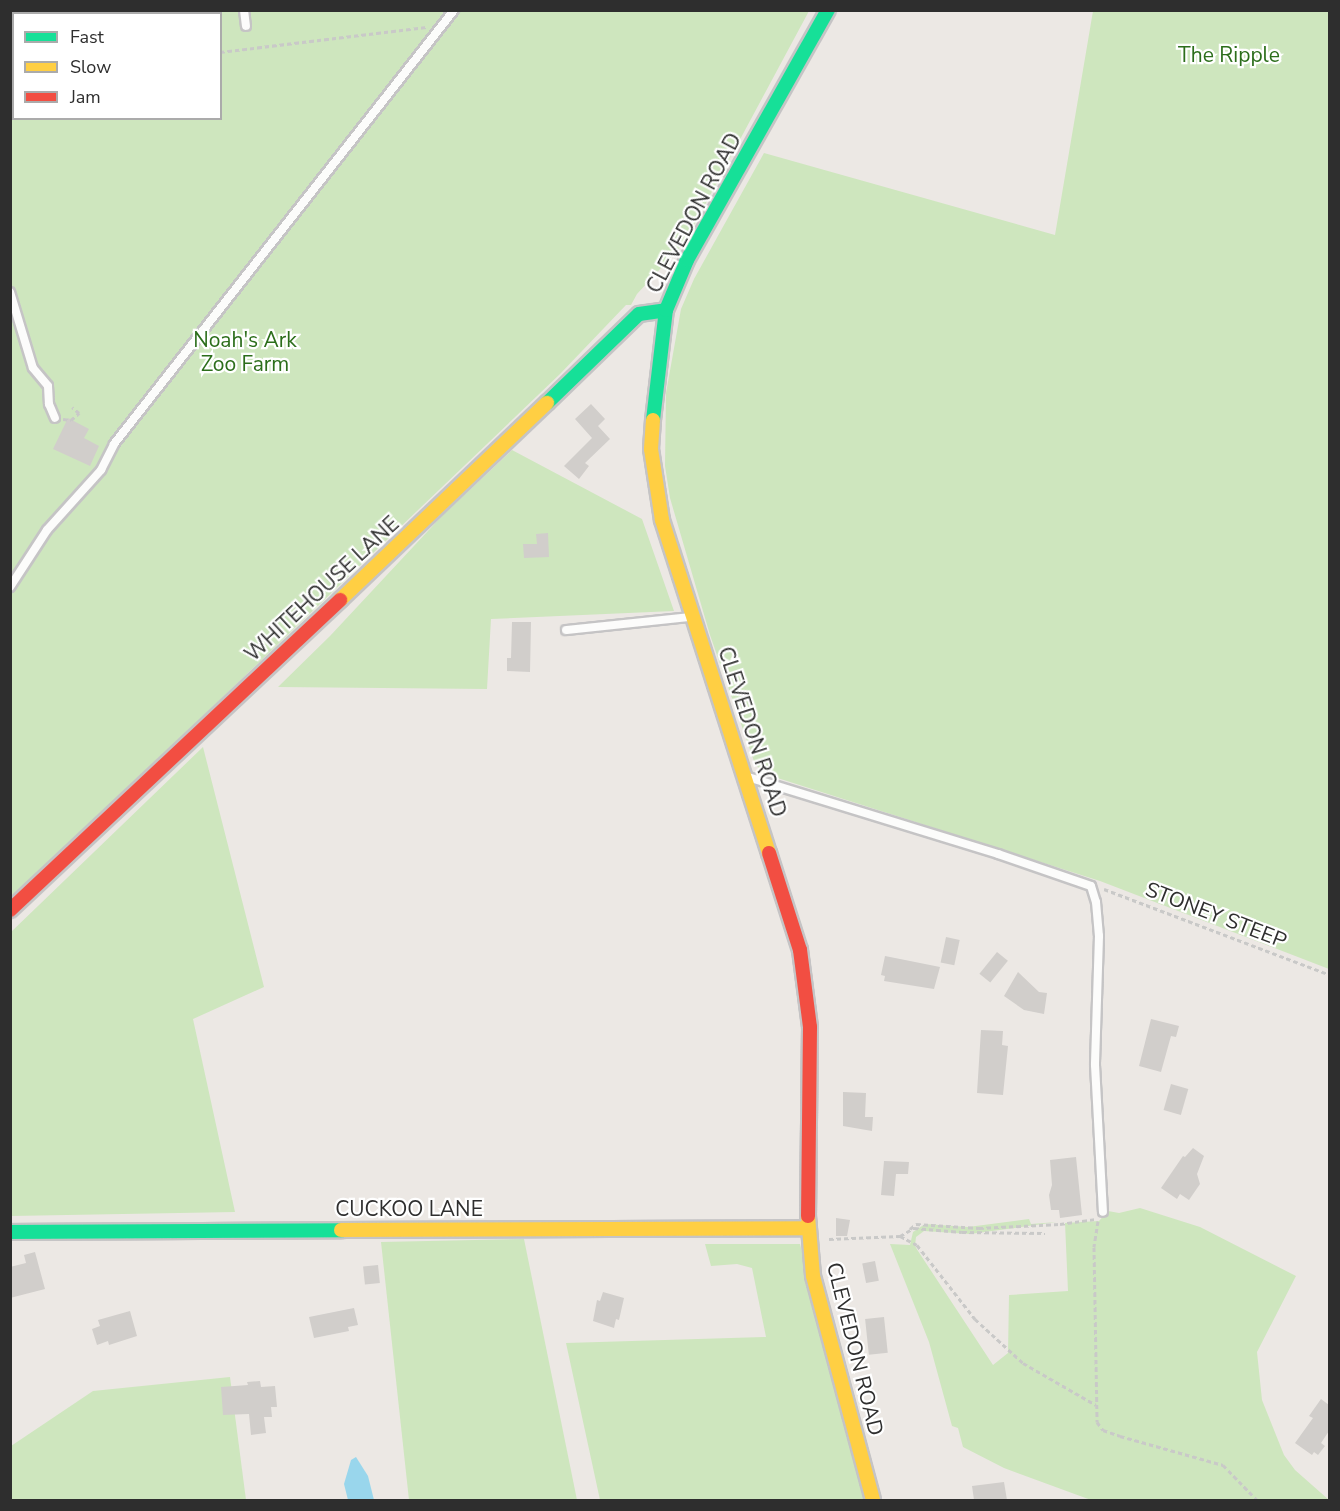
<!DOCTYPE html>
<html>
<head>
<meta charset="utf-8">
<style>
	body { margin:0 }
	#map { position:relative; width:1340px; height:1511px; overflow:hidden; background:#ece8e4; font-family:"Nunito Sans",sans-serif }
	div>[style] { position:absolute }
	.green>* { inset:0; background:#cee6be }
	.water>* { inset:0; background:#99d6ec }
	.building>* { inset:0; background:#d1cecb; transform-origin:0 0 }
	.path>* { height:3px; margin-top:-1.5px; transform-origin:0; background:repeating-linear-gradient(90deg,#c9c9c8 0 4.5px,transparent 0 7.5px) }
	.roads { filter:drop-shadow(2px 0 #c5c4c5) drop-shadow(-2px 0 #c5c4c5) drop-shadow(0 2px #c5c4c5) drop-shadow(0 -2px #c5c4c5) }
	.lane>* { height:8px; margin:-4px; padding:0 4px; transform-origin:4px; border-radius:4px; background:#fcfcfb }
	.fast>* { height:14px; margin:-7px; padding:0 7px; transform-origin:7px; border-radius:7px; background:#16e098 }
	.slow>* { height:14px; margin:-7px; padding:0 7px; transform-origin:7px; border-radius:7px; background:#ffcf43 }
	.jam>* { height:14px; margin:-7px; padding:0 7px; transform-origin:7px; border-radius:7px; background:#f24e42 }
	span { translate:-50% -50%; white-space:nowrap; text-align:center; line-height:1.15; -webkit-text-stroke:4.5px #fff; paint-order:stroke }
	.park-label { font-size:21px; color:#2c6e1b }
	.street-label { font-size:21px; color:#2e2e2e }
	.frame { position:absolute; inset:0; border:12px solid #2e2e2e; pointer-events:none }
	.legend { position:absolute; left:12px; top:12px; width:210px; height:108px; box-sizing:border-box; background:#fff; border:2px solid #ababab; margin:0; padding:8px 10px; list-style:none; font-size:18px; color:#2e2e2e }
	.legend li { display:flex; align-items:center; gap:12px; height:30px }
	.legend b { width:30px; border:2px solid #ababab }
</style>
</head>
<body>
<div id="map">
	<div class="green">
		<div style="clip-path:polygon(evenodd,11px 11px,809px 11px,685px 242px,637px 294px,631px 305px,626px 305px,560px 374px,11px 900px,11px 11px,14px 14px,220px 14px,220px 118px,14px 118px,14px 14px)"></div>
		<div style="clip-path:polygon(1093px 11px,1329px 11px,1329px 969px,1100px 881px,765px 774px,755px 764px,710px 635px,670px 498px,665px 466px,666px 393px,681px 309px,694px 279px,764px 153px,1055px 235px)"></div>
		<div style="clip-path:polygon(512px 450px,642px 519px,674px 611px,491px 619px,487px 689px,278px 687px,330px 636px,441px 517px)"></div>
		<div style="clip-path:polygon(203px 747px,264px 987px,193px 1019px,235px 1212px,11px 1216px,11px 932px)"></div>
		<div style="clip-path:polygon(1140px 1208px,1200px 1227px,1296px 1276px,1257px 1352px,1262px 1400px,1284px 1455px,1295px 1470px,1329px 1500px,1091px 1500px,1004px 1468px,963px 1447px,958px 1428px,952px 1426px,929px 1342px,890px 1244px,910px 1245px,913px 1232px,925px 1224px,968px 1227px,1029px 1219px,1031px 1224px,1057px 1222px,970px 1234px,924px 1231px,916px 1237px,915px 1246px,918px 1251px,993px 1365px,1008px 1353px,1009px 1295px,1068px 1291px,1065px 1223px,1099px 1221px,1108px 1211px,1119px 1213px)"></div>
		<div style="clip-path:polygon(524px 1239px,577px 1500px,409px 1500px,381px 1242px)"></div>
		<div style="clip-path:polygon(705px 1244px,800px 1244px,864px 1500px,600px 1500px,566px 1343px,766px 1337px,752px 1268px,737px 1264px,711px 1266px)"></div>
		<div style="clip-path:polygon(230px 1377px,246px 1500px,11px 1500px,11px 1446px,93px 1391px)"></div>
	</div>
	<div class="water">
		<div style="clip-path:polygon(356px 1457px,368px 1476px,374px 1500px,348px 1500px,344px 1484px,351px 1460px)"></div>
	</div>
	<div class="building">
		<div style="clip-path:polygon(591px 404px,605px 419px,598px 426px,610px 439px,585px 463px,589px 466px,579px 479px,564px 466px,592px 438px,575px 419px)"></div>
		<div style="clip-path:polygon(68px 418px,89px 429px,84px 438px,99px 446px,90px 466px,53px 449px)"></div>
		<div style="clip-path:polygon(548px 533px,549px 557px,524px 558px,523px 544px,537px 544px,536px 534px)"></div>
		<div style="clip-path:polygon(512px 622px,531px 622px,530px 672px,507px 671px,507px 658px,511px 658px)"></div>
		<div style="left:946px;top:937px;width:14px;height:26px;rotate:12deg"></div>
		<div style="left:997px;top:952px;width:14px;height:28px;rotate:39deg"></div>
		<div style="clip-path:polygon(885px 956px,940px 967px,934px 989px,884px 981px,885px 976px,881px 975px)"></div>
		<div style="clip-path:polygon(1018px 972px,1039px 992px,1047px 993px,1044px 1014px,1024px 1010px,1004px 996px)"></div>
		<div style="clip-path:polygon(1151px 1019px,1179px 1026px,1176px 1037px,1171px 1036px,1161px 1072px,1139px 1066px)"></div>
		<div style="clip-path:polygon(981px 1030px,1003px 1031px,1002px 1045px,1008px 1046px,1003px 1095px,977px 1093px)"></div>
		<div style="left:1171px;top:1084px;width:18px;height:27px;rotate:16deg"></div>
		<div style="clip-path:polygon(843px 1092px,866px 1093px,865px 1117px,873px 1117px,872px 1131px,843px 1126px)"></div>
		<div style="clip-path:polygon(1193px 1148px,1204px 1156px,1197px 1174px,1200px 1184px,1189px 1200px,1180px 1194px,1177px 1199px,1161px 1188px,1183px 1156px,1185px 1157px)"></div>
		<div style="clip-path:polygon(1076px 1157px,1082px 1215px,1060px 1218px,1059px 1210px,1051px 1210px,1049px 1195px,1052px 1185px,1050px 1160px)"></div>
		<div style="clip-path:polygon(884px 1161px,909px 1162px,908px 1174px,896px 1174px,894px 1196px,881px 1195px)"></div>
		<div style="clip-path:polygon(836px 1218px,850px 1220px,847px 1236px,836px 1236px)"></div>
		<div style="clip-path:polygon(35px 1252px,45px 1289px,10px 1298px,10px 1267px,26px 1263px,24px 1255px)"></div>
		<div style="left:875px;top:1261px;width:20px;height:13px;rotate:79deg"></div>
		<div style="left:378px;top:1265px;width:18px;height:15px;rotate:84deg"></div>
		<div style="clip-path:polygon(603px 1292px,624px 1298px,619px 1320px,616px 1319px,614px 1328px,593px 1321px,597px 1300px,600px 1301px)"></div>
		<div style="clip-path:polygon(354px 1308px,358px 1325px,348px 1327px,349px 1331px,314px 1338px,309px 1317px)"></div>
		<div style="clip-path:polygon(130px 1311px,137px 1336px,109px 1345px,108px 1341px,97px 1345px,92px 1329px,100px 1326px,98px 1320px)"></div>
		<div style="left:884px;top:1317px;width:36px;height:19px;rotate:84deg"></div>
		<div style="clip-path:polygon(260px 1381px,261px 1387px,275px 1386px,277px 1407px,271px 1407px,272px 1417px,264px 1417px,266px 1433px,251px 1435px,249px 1414px,223px 1415px,221px 1387px,248px 1385px,247px 1382px)"></div>
		<div style="clip-path:polygon(1321px 1399px,1329px 1405px,1329px 1431px,1321px 1443px,1325px 1446px,1318px 1455px,1314px 1452px,1312px 1455px,1295px 1443px,1313px 1418px,1309px 1416px)"></div>
		<div style="clip-path:polygon(1004px 1482px,1007px 1500px,974px 1500px,972px 1486px)"></div>
	</div>
	<div class="path">
		<div style="left:50px;top:10px;width:9px;rotate:27deg"></div>
		<div style="left:220px;top:52px;width:208px;rotate:-6.9deg"></div>
		<div style="left:63px;top:419px;width:8px;rotate:7deg"></div>
		<div style="left:71px;top:420px;width:11px;rotate:-41deg"></div>
		<div style="left:79px;top:413px;width:9px;rotate:-139deg"></div>
		<div style="left:1104px;top:889px;width:242px;rotate:20.8deg"></div>
		<div style="left:1098px;top:1221px;width:26px;rotate:99deg"></div>
		<div style="left:1094px;top:1247px;width:175px;rotate:89deg"></div>
		<div style="left:1097px;top:1422px;width:10px;rotate:53deg"></div>
		<div style="left:1103px;top:1430px;width:18px;rotate:19deg"></div>
		<div style="left:1120px;top:1436px;width:107px;rotate:15.7deg"></div>
		<div style="left:1223px;top:1465px;width:49px;rotate:45.8deg"></div>
		<div style="left:910px;top:1229px;width:8px;rotate:-40deg"></div>
		<div style="left:916px;top:1224px;width:63px;rotate:3.6deg"></div>
		<div style="left:979px;top:1228px;width:81px;rotate:-2.8deg"></div>
		<div style="left:1060px;top:1224px;width:35px;rotate:-8deg"></div>
		<div style="left:900px;top:1236px;width:19px;rotate:28deg"></div>
		<div style="left:917px;top:1245px;width:94px;rotate:51.9deg"></div>
		<div style="left:975px;top:1319px;width:65px;rotate:42.5deg"></div>
		<div style="left:1023px;top:1363px;width:84px;rotate:29.9deg"></div>
		<div style="left:829px;top:1239px;width:71px;rotate:-2.4deg"></div>
		<div style="left:900px;top:1236px;width:16px;rotate:-30deg"></div>
		<div style="left:914px;top:1228px;width:48px;rotate:4.8deg"></div>
		<div style="left:962px;top:1232px;width:83px;rotate:0.7deg"></div>
	</div>
	<div class="roads">
		<div class="lane">
			<div style="left:37px;top:10px;width:4px;rotate:90deg"></div>
			<div style="left:244px;top:10px;width:16px;rotate:83deg"></div>
			<div style="left:10px;top:103px;width:11px;rotate:-68deg"></div>
			<div style="left:10px;top:292px;width:79px;rotate:73.2deg"></div>
			<div style="left:33px;top:368px;width:23px;rotate:50deg"></div>
			<div style="left:48px;top:386px;width:18px;rotate:87deg"></div>
			<div style="left:49px;top:404px;width:15px;rotate:67deg"></div>
			<div style="left:10px;top:587px;width:68px;rotate:-57deg"></div>
			<div style="left:47px;top:530px;width:81px;rotate:-48deg"></div>
			<div style="left:101px;top:470px;width:29px;rotate:-63deg"></div>
			<div style="left:114px;top:444px;width:551px;rotate:-51.92deg"></div>
			<div style="left:566px;top:630px;width:124px;rotate:-6deg"></div>
			<div style="left:748px;top:777px;width:262px;rotate:17.1deg"></div>
			<div style="left:998px;top:854px;width:98px;rotate:19deg"></div>
			<div style="left:1091px;top:886px;width:17px;rotate:73deg"></div>
			<div style="left:1096px;top:902px;width:34px;rotate:85deg"></div>
			<div style="left:1099px;top:936px;width:129px;rotate:91.8deg"></div>
			<div style="left:1095px;top:1065px;width:147px;rotate:86.9deg"></div>
		</div>
		<div class="fast">
			<div style="left:547px;top:403px;width:128px;rotate:-44.1deg"></div>
			<div style="left:639px;top:314px;width:27px;rotate:-8deg"></div>
			<div style="left:653px;top:420px;width:111px;rotate:-83.3deg"></div>
			<div style="left:666px;top:310px;width:54px;rotate:-67.2deg"></div>
			<div style="left:687px;top:260px;width:287px;rotate:-60.6deg"></div>
			<div style="left:10px;top:1232px;width:331px;rotate:-0.3deg"></div>
		</div>
		<div class="slow">
			<div style="left:653px;top:420px;width:29px;rotate:94deg"></div>
			<div style="left:651px;top:449px;width:72px;rotate:81.2deg"></div>
			<div style="left:662px;top:520px;width:350px;rotate:72.2deg"></div>
			<div style="left:340px;top:600px;width:286px;rotate:-43.6deg"></div>
			<div style="left:808px;top:1216px;width:60px;rotate:85.2deg"></div>
			<div style="left:813px;top:1276px;width:232px;rotate:75deg"></div>
			<div style="left:341px;top:1230px;width:467px;rotate:-0.2deg"></div>
		</div>
		<div class="jam">
			<div style="left:769px;top:853px;width:102px;rotate:72.3deg"></div>
			<div style="left:800px;top:950px;width:78px;rotate:82.6deg"></div>
			<div style="left:810px;top:1027px;width:189px;rotate:90.6deg"></div>
			<div style="left:10px;top:910px;width:453px;rotate:-43.2deg"></div>
		</div>
	</div>
	<div class="park-label">
		<span style="left:1229px;top:55px">The Ripple</span>
		<span style="left:245px;top:352px">Noah's Ark<br>Zoo Farm</span>
	</div>
	<div class="street-label">
		<span style="left:694px;top:213px;rotate:-62deg">CLEVEDON ROAD</span>
		<span style="left:322px;top:589px;rotate:-43deg">WHITEHOUSE LANE</span>
		<span style="left:752px;top:732px;rotate:72deg">CLEVEDON ROAD</span>
		<span style="left:1216px;top:915px;rotate:21deg">STONEY STEEP</span>
		<span style="left:409px;top:1209px">CUCKOO LANE</span>
		<span style="left:855px;top:1349px;rotate:76deg">CLEVEDON ROAD</span>
	</div>
	<div class="frame"></div>
	<ul class="legend">
	<li><b style="height:8px;background:#16e098"></b>Fast</li>
	<li><b style="height:8px;background:#ffcf43"></b>Slow</li>
	<li><b style="height:8px;background:#f24e42"></b>Jam</li>
	</ul>
</div>
</body>
</html>
